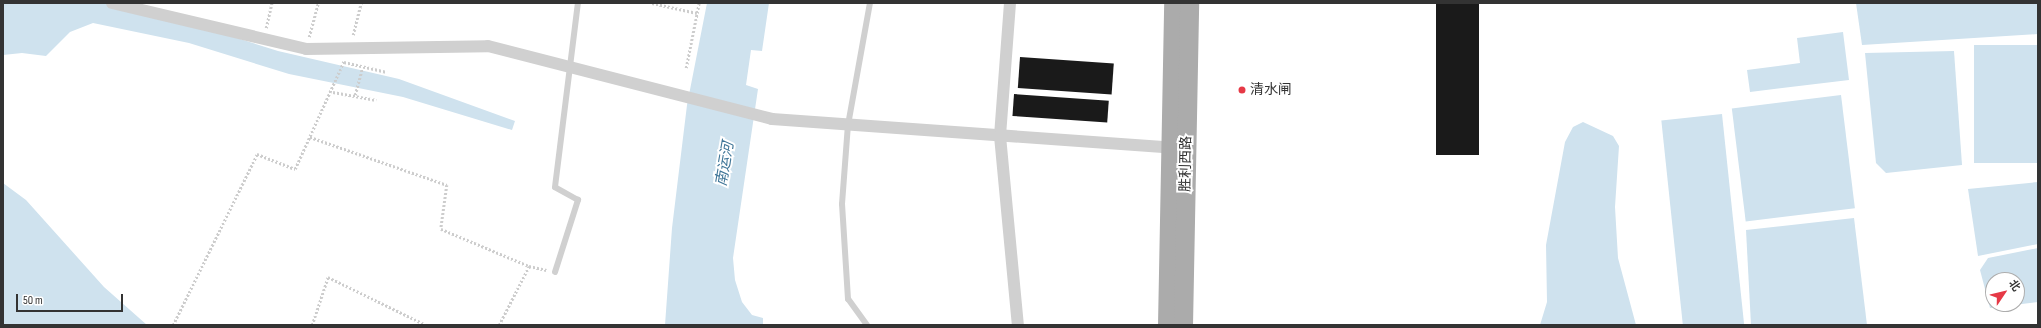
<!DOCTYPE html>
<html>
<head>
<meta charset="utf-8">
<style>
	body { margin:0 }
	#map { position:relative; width:2041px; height:328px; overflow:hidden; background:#fff; font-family:"Sofia Sans Condensed","Noto Sans SC",sans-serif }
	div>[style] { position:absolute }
	.water>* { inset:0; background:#cfe2ee; transform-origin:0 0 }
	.building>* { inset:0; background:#1a1a1a; transform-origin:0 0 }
	.path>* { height:2.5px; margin-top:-1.25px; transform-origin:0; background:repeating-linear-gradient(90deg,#cdcdcd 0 2px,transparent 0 4px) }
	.service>* { height:6px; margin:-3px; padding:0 3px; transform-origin:3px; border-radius:3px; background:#d0d0d0 }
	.minor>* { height:12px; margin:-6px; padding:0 6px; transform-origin:6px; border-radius:6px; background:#d0d0d0 }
	.primary>* { height:19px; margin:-9.5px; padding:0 9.5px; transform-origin:9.5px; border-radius:9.5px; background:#ababab }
	.dots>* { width:11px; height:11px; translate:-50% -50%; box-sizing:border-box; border:2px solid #fff; border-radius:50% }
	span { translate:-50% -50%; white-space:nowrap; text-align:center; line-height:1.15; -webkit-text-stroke:4px #fff; paint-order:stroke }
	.poi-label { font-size:14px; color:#333 }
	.left { translate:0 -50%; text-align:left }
	.street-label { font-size:14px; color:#333 }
	.water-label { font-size:15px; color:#3f7597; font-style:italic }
	.frame { position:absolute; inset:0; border:4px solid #333; pointer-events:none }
	.north { position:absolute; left:1985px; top:272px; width:40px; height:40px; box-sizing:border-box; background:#fff; border:1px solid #adadad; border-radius:50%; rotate:55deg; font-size:11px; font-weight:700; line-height:16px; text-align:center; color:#333 }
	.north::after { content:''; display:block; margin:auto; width:14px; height:18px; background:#e63946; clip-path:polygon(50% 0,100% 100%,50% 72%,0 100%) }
	.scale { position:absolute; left:16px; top:294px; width:107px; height:18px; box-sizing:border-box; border:2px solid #333; border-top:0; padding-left:5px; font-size:12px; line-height:14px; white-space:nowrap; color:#333; -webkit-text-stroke:3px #fff; paint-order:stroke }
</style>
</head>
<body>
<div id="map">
	<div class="water">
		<div style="clip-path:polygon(3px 3px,112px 3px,177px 19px,278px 51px,399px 79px,515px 121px,512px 130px,403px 97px,289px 74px,189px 43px,93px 23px,70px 32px,46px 56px,22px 53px,3px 55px)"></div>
		<div style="clip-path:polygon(707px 3px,769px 3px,762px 51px,751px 50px,746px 85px,758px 89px,733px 258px,735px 280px,742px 302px,752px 315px,763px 318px,763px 325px,665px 325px,672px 228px,687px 105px)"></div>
		<div style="clip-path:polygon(1856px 3px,2038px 3px,2038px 34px,1862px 45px)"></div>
		<div style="clip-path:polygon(1843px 32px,1849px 80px,1750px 92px,1747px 70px,1800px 63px,1797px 38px)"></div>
		<div style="left:2038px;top:45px;width:118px;height:64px;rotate:90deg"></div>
		<div style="clip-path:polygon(1954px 51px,1962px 165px,1886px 173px,1876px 163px,1865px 53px)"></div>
		<div style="left:1841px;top:95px;width:114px;height:110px;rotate:83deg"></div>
		<div style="left:1722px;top:114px;width:212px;height:61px;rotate:84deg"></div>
		<div style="clip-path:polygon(1583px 122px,1613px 136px,1619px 146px,1615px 207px,1618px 258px,1636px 325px,1540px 325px,1547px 302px,1546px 245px,1565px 142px,1573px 127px)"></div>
		<div style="clip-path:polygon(2038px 182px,2038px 244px,1978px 256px,1968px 189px)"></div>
		<div style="clip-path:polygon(3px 183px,26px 200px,104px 287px,147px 325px,3px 324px)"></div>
		<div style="clip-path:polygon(1854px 218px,1867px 325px,1751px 325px,1746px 230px)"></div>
		<div style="clip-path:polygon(evenodd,2038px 248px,2038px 302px,1990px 308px,1980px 270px,1988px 258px,2038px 248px,1993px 280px,2017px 280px,2017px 304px,1993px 304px,1993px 280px)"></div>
	</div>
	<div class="building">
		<div style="left:1436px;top:3px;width:43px;height:152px"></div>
		<div style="left:1020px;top:57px;width:94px;height:31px;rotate:4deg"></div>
		<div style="left:1014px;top:94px;width:95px;height:22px;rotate:4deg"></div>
	</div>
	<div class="path">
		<div style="left:652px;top:3px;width:46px;rotate:12.5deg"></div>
		<div style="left:266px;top:28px;width:26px;rotate:-77deg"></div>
		<div style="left:353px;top:35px;width:33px;rotate:-76deg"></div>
		<div style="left:309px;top:37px;width:35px;rotate:-75deg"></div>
		<div style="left:344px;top:62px;width:44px;rotate:13.1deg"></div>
		<div style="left:686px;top:68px;width:66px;rotate:-78.7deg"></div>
		<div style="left:333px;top:92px;width:44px;rotate:10.5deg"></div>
		<div style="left:355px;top:95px;width:28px;rotate:-75deg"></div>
		<div style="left:310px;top:137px;width:145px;rotate:19.3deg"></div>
		<div style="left:447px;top:185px;width:44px;rotate:97.8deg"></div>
		<div style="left:441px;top:229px;width:95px;rotate:22.8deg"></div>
		<div style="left:529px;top:266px;width:18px;rotate:13deg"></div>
		<div style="left:173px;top:325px;width:191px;rotate:-63.8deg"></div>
		<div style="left:257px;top:154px;width:41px;rotate:21.5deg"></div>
		<div style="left:295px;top:169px;width:119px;rotate:-65.6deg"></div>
		<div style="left:312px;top:325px;width:51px;rotate:-71.6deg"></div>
		<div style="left:328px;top:277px;width:109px;rotate:26.1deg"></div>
		<div style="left:499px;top:325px;width:66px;rotate:-63deg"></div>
	</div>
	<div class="service">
		<div style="left:555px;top:272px;width:76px;rotate:-72.3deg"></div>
		<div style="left:578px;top:200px;width:26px;rotate:-151deg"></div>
		<div style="left:555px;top:187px;width:185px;rotate:-82.9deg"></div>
		<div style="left:867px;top:325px;width:32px;rotate:-126deg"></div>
		<div style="left:848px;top:299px;width:95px;rotate:-93.6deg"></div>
		<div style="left:842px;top:204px;width:79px;rotate:-85.7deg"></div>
		<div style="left:848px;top:125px;width:124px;rotate:-79.8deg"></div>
	</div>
	<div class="minor">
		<div style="left:112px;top:3px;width:199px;rotate:13.3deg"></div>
		<div style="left:306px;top:49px;width:182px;rotate:-0.9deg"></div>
		<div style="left:488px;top:46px;width:293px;rotate:14.4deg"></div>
		<div style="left:772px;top:119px;width:406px;rotate:4.1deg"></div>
		<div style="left:1010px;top:3px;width:133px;rotate:94.3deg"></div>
		<div style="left:1000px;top:136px;width:190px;rotate:84.6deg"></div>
	</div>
	<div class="primary">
		<div style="left:1167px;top:325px;width:322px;rotate:-88.9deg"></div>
		<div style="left:1183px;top:325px;width:322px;rotate:-88.9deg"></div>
	</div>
	<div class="dots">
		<div style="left:1242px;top:90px;background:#e63946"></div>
	</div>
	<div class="poi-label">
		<span class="left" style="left:1250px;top:90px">清水闸</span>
	</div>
	<div class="street-label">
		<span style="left:1186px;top:164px;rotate:-89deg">胜利西路</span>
	</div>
	<div class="water-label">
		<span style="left:725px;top:164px;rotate:-80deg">南运河</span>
	</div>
	<div class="frame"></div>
	<div class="north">北</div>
	<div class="scale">50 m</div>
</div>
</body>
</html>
